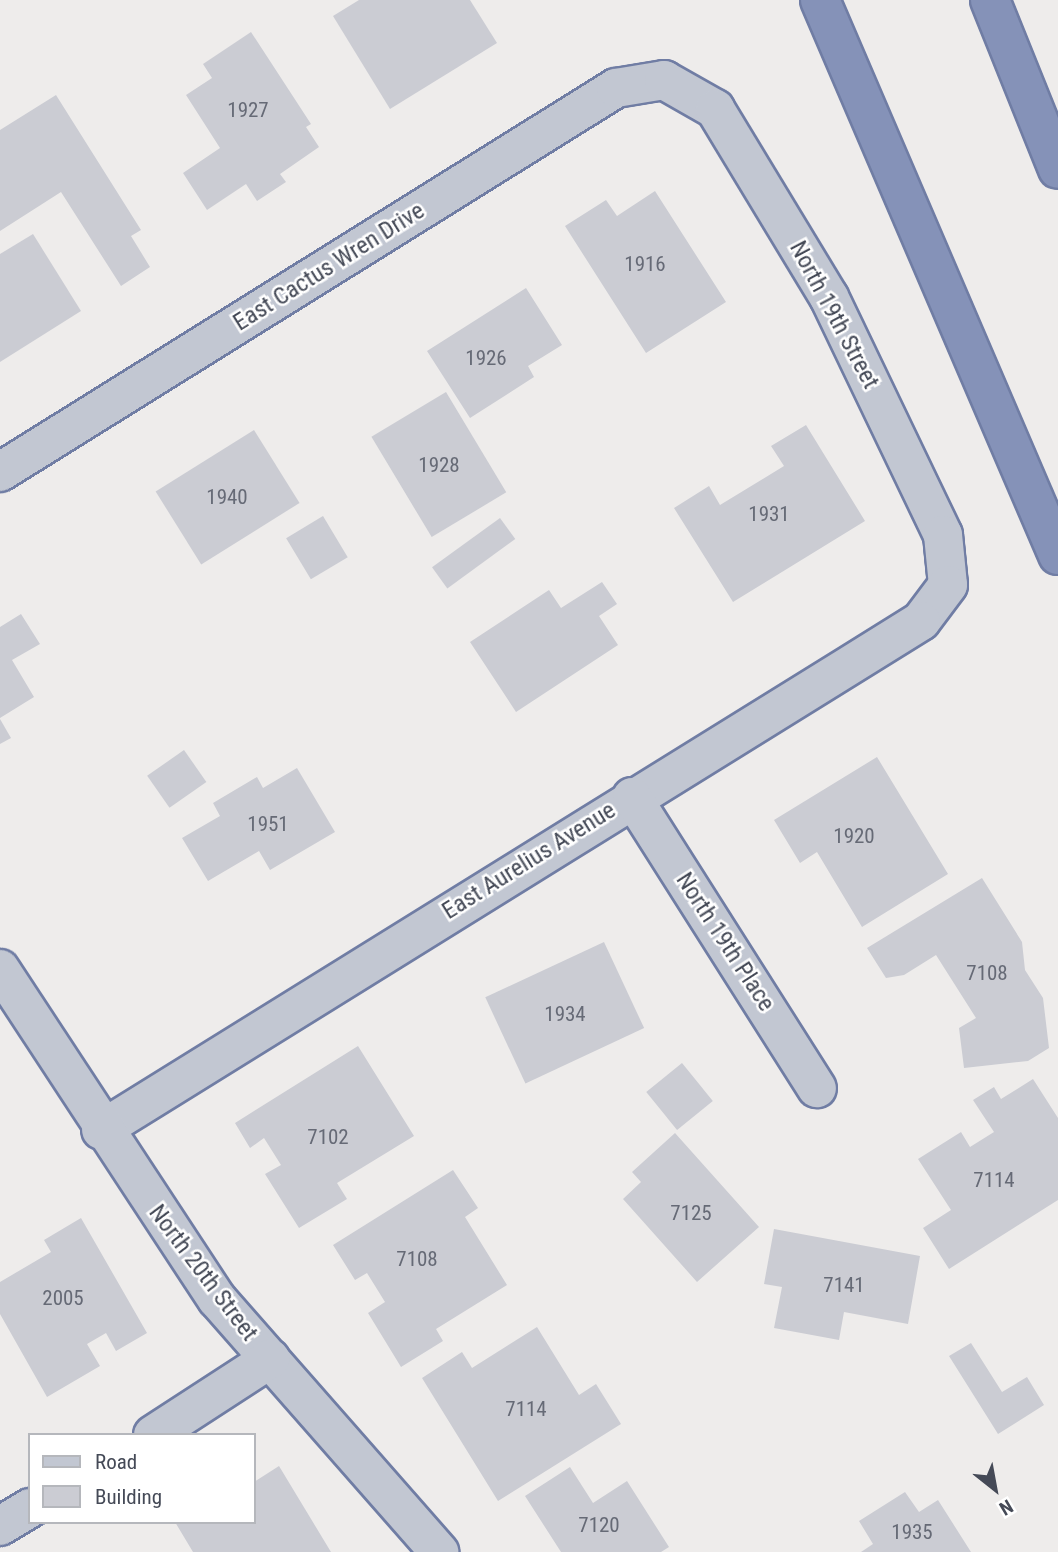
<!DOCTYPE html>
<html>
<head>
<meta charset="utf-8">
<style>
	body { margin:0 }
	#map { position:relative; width:1058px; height:1552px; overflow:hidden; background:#eeeceb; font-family:"Roboto Condensed",sans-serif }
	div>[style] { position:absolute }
	.building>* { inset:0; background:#cbccd3; transform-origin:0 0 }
	.roads { filter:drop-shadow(2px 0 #707da4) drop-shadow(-2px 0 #707da4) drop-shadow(0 2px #707da4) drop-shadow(0 -2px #707da4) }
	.minor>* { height:38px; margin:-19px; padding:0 19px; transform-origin:19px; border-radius:19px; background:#c2c7d2 }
	.highway>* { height:38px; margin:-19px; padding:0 19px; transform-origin:19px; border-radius:19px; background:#8592b8 }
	span { translate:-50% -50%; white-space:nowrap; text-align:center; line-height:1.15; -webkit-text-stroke:5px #fff; paint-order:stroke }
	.number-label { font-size:21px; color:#666a76 }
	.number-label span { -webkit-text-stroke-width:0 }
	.street-label { font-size:24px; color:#454a57 }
	.legend { position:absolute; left:28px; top:1433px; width:228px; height:91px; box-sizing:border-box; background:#fff; border:2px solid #b5b7bc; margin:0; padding:9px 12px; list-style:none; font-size:21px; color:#454a57 }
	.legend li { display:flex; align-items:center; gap:14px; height:35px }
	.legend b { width:35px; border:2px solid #b5b7bc }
	.north { position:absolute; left:960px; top:1454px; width:70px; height:70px; -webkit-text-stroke:5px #fff; paint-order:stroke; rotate:149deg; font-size:19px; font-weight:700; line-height:28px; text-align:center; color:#454a57 }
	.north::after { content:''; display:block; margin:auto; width:24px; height:32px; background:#454a57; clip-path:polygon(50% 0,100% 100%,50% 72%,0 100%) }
</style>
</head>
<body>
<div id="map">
	<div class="building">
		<div style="clip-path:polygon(359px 0,470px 0,497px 43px,390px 109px,333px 16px)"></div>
		<div style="clip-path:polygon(251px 32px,311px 124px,306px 127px,319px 147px,280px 174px,286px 182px,257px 201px,246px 184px,207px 210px,183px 173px,220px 148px,186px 95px,212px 78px,203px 64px)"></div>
		<div style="clip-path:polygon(56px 95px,141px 230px,131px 236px,150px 267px,121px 286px,61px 192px,0 231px,0 130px)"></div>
		<div style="clip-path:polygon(655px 191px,726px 302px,646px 353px,565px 226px,606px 200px,617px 216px)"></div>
		<div style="clip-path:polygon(33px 234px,81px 311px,0 362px,0 254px)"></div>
		<div style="clip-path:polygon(526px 288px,562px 345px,528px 366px,534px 377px,470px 418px,427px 351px)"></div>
		<div style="left:446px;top:392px;width:117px;height:87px;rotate:59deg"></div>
		<div style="clip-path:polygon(806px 425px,865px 521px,733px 602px,674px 508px,709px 486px,720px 505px,784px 466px,771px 446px)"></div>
		<div style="left:254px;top:430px;width:86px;height:116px;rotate:58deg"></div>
		<div style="left:323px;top:516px;width:48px;height:43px;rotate:59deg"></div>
		<div style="left:500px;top:518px;width:26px;height:84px;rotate:54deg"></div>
		<div style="clip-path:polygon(602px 582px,617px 604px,599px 616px,618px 645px,516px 712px,470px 642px,549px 590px,561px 608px)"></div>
		<div style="clip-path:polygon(21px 614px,40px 644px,12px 660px,34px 697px,0 718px,0 627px)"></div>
		<div style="clip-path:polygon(0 719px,11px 738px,0 744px)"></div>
		<div style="left:184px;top:750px;width:39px;height:45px;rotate:55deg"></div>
		<div style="clip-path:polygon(877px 757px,948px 874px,862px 927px,817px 852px,800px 863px,774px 820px)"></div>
		<div style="clip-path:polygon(297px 768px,335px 832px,270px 870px,259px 851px,208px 881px,182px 838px,220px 816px,213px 803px,257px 777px,263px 788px)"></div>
		<div style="clip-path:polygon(982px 878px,1022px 942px,1025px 970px,1043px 998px,1049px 1048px,1028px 1061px,964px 1068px,959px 1028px,976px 1018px,936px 955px,904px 975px,886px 978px,867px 948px)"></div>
		<div style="left:604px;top:942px;width:95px;height:131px;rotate:65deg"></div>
		<div style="clip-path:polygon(358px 1046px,414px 1136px,337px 1183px,347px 1199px,299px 1228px,265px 1174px,281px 1165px,264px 1138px,250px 1148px,235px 1123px)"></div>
		<div style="left:682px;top:1063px;width:49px;height:46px;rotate:51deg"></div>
		<div style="clip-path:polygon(1033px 1079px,1058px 1118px,1058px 1200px,949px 1269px,923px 1228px,951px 1210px,918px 1159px,961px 1132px,970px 1147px,994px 1132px,973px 1100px,994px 1087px,1001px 1099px)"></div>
		<div style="clip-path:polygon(675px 1133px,759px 1227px,697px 1282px,623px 1199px,641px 1182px,632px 1172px)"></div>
		<div style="clip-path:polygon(453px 1170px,478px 1208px,465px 1217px,507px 1285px,436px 1329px,443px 1341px,401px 1367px,368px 1313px,385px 1302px,367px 1273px,355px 1280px,333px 1245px)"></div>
		<div style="clip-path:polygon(81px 1218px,147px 1333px,116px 1351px,106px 1333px,87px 1344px,100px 1366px,47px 1397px,0 1314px,0 1282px,51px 1252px,44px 1240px)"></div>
		<div style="clip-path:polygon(774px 1229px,920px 1256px,908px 1324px,844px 1312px,839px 1340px,774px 1328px,782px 1287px,764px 1284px)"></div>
		<div style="clip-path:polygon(537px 1327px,579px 1395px,596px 1384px,621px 1424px,498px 1501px,422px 1378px,462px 1352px,472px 1368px)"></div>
		<div style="clip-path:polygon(971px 1343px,1002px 1392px,1027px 1377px,1044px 1405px,998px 1434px,949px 1356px)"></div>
		<div style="clip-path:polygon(279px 1466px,331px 1552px,193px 1552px,175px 1522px,254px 1522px,254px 1482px)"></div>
		<div style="clip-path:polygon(570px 1467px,593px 1503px,627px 1481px,669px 1547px,661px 1552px,561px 1552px,525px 1496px)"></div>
		<div style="clip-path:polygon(905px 1492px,919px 1512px,938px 1500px,971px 1552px,861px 1552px,873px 1544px,859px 1521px)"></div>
	</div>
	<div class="roads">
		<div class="minor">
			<div style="left:0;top:472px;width:726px;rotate:-31.94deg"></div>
			<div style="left:616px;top:88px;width:49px;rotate:-9.5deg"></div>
			<div style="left:664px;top:80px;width:59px;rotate:29.6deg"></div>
			<div style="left:715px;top:109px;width:220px;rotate:58.8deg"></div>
			<div style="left:829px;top:297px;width:264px;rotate:64.4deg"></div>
			<div style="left:943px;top:535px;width:50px;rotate:84.3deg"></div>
			<div style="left:948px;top:585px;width:45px;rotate:126.9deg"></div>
			<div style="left:921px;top:621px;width:965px;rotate:148.17deg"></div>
			<div style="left:632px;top:797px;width:345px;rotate:57.6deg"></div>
			<div style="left:0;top:969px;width:395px;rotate:56.7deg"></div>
			<div style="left:217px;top:1299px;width:337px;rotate:48.7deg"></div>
			<div style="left:153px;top:1435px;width:140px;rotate:-33deg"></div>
			<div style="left:0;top:1526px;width:35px;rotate:-31deg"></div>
		</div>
		<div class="highway">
			<div style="left:820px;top:0;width:604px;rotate:66.79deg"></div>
			<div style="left:990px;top:0;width:182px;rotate:68.1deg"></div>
		</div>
	</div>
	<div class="number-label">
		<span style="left:248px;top:110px">1927</span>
		<span style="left:645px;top:264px">1916</span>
		<span style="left:486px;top:358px">1926</span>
		<span style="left:439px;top:465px">1928</span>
		<span style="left:227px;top:497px">1940</span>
		<span style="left:769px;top:514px">1931</span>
		<span style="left:268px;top:824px">1951</span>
		<span style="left:854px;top:836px">1920</span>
		<span style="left:987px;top:973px">7108</span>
		<span style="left:565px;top:1014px">1934</span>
		<span style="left:328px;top:1137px">7102</span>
		<span style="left:994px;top:1180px">7114</span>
		<span style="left:691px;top:1213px">7125</span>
		<span style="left:417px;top:1259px">7108</span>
		<span style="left:844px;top:1285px">7141</span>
		<span style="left:63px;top:1298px">2005</span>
		<span style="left:526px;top:1409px">7114</span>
		<span style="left:599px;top:1525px">7120</span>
		<span style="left:912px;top:1532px">1935</span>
	</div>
	<div class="street-label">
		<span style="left:329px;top:267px;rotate:-32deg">East Cactus Wren Drive</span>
		<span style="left:834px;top:315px;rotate:62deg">North 19th Street</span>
		<span style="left:529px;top:861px;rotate:-32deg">East Aurelius Avenue</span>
		<span style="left:725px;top:942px;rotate:57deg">North 19th Place</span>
		<span style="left:203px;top:1273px;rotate:53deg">North 20th Street</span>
	</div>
	<ul class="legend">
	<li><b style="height:9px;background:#c2c7d2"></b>Road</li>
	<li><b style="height:19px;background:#cbccd3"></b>Building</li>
	</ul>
	<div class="north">N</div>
</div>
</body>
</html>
